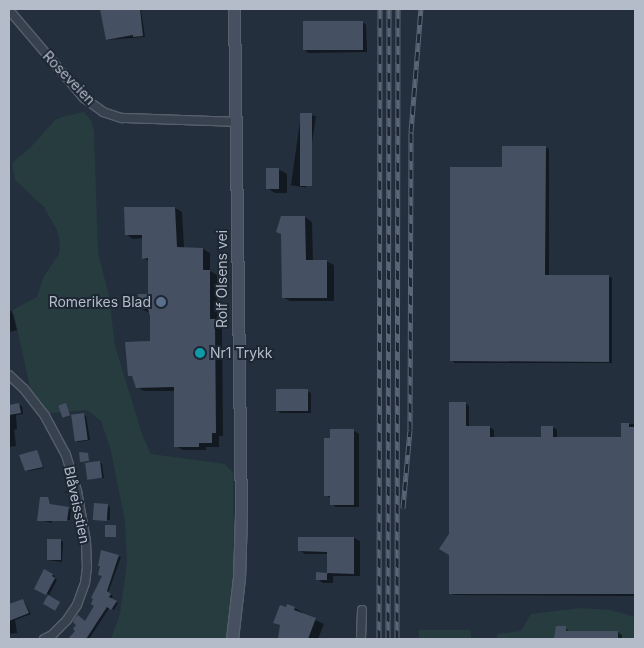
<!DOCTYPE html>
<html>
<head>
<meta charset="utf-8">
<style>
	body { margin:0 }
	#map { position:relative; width:644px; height:648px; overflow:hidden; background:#242f3e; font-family:Inter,sans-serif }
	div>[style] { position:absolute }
	.green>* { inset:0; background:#263c3f; transform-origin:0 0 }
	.shadow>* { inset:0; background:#0007; transform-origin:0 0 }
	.building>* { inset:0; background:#455162; transform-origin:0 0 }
	.roads { filter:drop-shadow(1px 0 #565f6c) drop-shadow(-1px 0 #565f6c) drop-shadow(0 1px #565f6c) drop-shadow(0 -1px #565f6c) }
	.minor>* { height:8px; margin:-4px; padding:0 4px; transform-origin:4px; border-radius:4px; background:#38414e }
	.secondary>* { height:11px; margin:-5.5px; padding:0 5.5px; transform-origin:5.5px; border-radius:5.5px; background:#465061 }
	.rail>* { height:5px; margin-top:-2.5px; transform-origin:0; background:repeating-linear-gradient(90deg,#1d2633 0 9px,#5a6575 0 18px); box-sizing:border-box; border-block:1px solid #5a6575 }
	.dots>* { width:14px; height:14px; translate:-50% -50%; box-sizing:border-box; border:2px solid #1d2633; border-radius:50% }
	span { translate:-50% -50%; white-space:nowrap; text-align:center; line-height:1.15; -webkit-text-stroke:4px #1d2633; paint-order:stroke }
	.street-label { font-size:14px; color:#b4bcc9 }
	.poi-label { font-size:14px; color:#b4bcc9 }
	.right { translate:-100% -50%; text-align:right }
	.left { translate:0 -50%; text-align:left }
	.frame { position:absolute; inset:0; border:10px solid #b4bcc9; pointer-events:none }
</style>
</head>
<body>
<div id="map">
	<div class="green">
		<div style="clip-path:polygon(84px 112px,92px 122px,94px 132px,98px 253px,109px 296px,115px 346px,143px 437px,151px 454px,225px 464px,233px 473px,234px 575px,228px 639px,111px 639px,120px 614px,127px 562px,125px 521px,110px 447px,101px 421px,87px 410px,41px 414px,32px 397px,14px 314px,9px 312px,37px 297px,44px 276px,59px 254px,60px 243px,57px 230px,44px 207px,15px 180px,12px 163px,30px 148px,55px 120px,65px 116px)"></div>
		<div style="clip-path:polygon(580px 608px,611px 610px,635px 617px,635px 639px,497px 639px,497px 634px,521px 631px,531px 614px)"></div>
		<div style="left:419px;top:630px;width:52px;height:9px"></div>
	</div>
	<div class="shadow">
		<div style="clip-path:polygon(101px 9px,118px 9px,118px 11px,141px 10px,145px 37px,107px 40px)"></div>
		<div style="clip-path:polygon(362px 22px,366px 25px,367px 52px,309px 53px,305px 51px)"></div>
		<div style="left:301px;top:114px;width:15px;height:72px;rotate:8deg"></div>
		<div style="clip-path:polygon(545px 147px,549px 149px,549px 276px,608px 276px,612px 278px,612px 363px,455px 363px,451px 360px,503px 168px)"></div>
		<div style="clip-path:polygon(278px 169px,287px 174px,287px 193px,275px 193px,267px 188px)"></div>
		<div style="clip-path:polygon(175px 208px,182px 212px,184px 248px,203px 249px,210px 253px,210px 271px,217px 275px,217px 322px,222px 325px,223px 436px,219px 436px,219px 447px,206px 447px,206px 450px,183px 450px,176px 446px,175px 391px,144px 391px,137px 387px,134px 378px,129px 375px,151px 343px,150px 313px,139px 308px,149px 296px,149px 261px,143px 258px,143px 238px,133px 239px,126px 234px)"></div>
		<div style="clip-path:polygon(305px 217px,312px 222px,313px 261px,326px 261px,334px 265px,334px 301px,290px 301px,283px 297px,282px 218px)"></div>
		<div style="clip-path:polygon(9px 310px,12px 311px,17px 330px,9px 332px)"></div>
		<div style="clip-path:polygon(307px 391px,311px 393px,311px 413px,281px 413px,278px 411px)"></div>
		<div style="clip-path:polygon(465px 403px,469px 406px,469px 427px,490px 427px,494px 430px,494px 438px,542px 438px,553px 427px,557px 430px,557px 438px,622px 438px,622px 424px,635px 424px,635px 596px,454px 595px,450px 593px,450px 534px)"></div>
		<div style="clip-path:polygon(19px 405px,22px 406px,23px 414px,16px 415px,17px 429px,14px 430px,16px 446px,9px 447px,9px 406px)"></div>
		<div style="clip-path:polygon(84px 415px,86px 416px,90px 440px,78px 442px,76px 441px)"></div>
		<div style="clip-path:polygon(353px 430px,359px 434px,359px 507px,336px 507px,331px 504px,331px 498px,325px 495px,331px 439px)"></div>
		<div style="clip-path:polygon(37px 452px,44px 468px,29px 471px,26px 470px)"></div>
		<div style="clip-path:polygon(87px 454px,88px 468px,100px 462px,102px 464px,104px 478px,88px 478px,86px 461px,81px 461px)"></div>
		<div style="clip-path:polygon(48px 499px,51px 505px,71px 509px,70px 520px,52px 520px,52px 523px,39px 520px)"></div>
		<div style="clip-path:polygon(107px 506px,110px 507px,110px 520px,95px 519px)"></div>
		<div style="clip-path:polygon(354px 538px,360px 541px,360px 576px,333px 576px,333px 583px,323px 583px,317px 579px,317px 574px,328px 574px,328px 554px,305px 554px,299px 550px,299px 539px)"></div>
		<div style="clip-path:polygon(60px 540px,63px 542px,62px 562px,47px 560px)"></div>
		<div style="clip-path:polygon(102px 552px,121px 557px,108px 593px,113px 596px,111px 599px,118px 603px,114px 610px,110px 607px,89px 639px,69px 639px,86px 623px,96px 605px,103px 576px)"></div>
		<div style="clip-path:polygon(45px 571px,55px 576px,54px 578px,57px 580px,49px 595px,36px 588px)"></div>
		<div style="clip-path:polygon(24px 601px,31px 614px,15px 620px,17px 633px,9px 634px,9px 606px)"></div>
		<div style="clip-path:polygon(295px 608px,303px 613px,302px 614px,324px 624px,318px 639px,279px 639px,281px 626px,275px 622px,287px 609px)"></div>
		<div style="clip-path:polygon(557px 627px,565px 627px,569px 632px,618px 632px,622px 635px,622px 639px,557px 639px)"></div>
	</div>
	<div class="building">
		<div style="clip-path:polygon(100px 9px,140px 9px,143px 36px,133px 37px,133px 35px,106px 40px)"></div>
		<div style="left:363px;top:21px;width:29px;height:60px;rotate:90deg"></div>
		<div style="left:300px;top:113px;width:12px;height:73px"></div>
		<div style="clip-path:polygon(502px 146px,546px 146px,545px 275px,609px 275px,609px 362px,450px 361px,450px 167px,502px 167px)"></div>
		<div style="left:266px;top:168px;width:13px;height:21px"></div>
		<div style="clip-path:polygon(124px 207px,175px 207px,177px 247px,203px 248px,203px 270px,210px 270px,210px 319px,215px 319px,216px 433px,212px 433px,212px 443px,199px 443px,199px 447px,174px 447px,174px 387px,136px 388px,132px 376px,128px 376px,125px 342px,150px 341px,150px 316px,148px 309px,138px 309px,138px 294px,148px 294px,148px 258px,142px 259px,142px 235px,125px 235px)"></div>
		<div style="clip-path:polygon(281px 216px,305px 216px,306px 260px,327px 260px,327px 298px,282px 298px,281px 234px,276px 232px)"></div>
		<div style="left:276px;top:389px;width:32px;height:22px"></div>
		<div style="clip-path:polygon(449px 402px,466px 402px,466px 426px,490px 426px,490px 437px,541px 437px,541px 426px,553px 426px,553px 437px,621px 437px,621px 423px,629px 423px,629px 427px,635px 427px,635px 594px,449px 594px,449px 555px,439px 549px,449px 534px)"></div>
		<div style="clip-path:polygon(19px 403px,21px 413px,9px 415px,9px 405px)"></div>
		<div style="left:66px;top:403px;width:13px;height:8px;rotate:72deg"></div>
		<div style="left:84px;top:413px;width:27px;height:13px;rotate:82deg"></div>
		<div style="clip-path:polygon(330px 429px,354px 429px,354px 505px,330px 505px,330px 496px,324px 496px,324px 438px,330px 438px)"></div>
		<div style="clip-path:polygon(37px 450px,43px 467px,25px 471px,19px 455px)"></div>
		<div style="clip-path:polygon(79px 452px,88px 453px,89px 461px,80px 462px)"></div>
		<div style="left:100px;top:461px;width:17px;height:15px;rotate:83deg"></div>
		<div style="clip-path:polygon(40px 497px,48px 497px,50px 504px,69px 507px,67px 521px,37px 521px)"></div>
		<div style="left:94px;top:503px;width:14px;height:17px;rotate:4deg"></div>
		<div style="left:105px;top:525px;width:11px;height:12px"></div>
		<div style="clip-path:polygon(298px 537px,354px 537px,354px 574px,327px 573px,327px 580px,316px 580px,316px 572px,327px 573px,327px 552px,298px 551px)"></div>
		<div style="left:47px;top:539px;width:14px;height:21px"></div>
		<div style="clip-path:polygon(101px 550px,119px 555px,107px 591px,111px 594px,109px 597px,117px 601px,111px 610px,107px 607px,86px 639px,68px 639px,75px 631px,73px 629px,76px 625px,73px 622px,75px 618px,78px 615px,85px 621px,94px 606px,91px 604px,93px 599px,91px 598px,102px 576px,98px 575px,100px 566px,98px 566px)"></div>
		<div style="clip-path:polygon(44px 569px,53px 574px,52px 576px,55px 578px,46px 595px,34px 589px)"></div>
		<div style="left:48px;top:595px;width:14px;height:10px;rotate:30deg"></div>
		<div style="clip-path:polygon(23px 599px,29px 613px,9px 621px,9px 604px)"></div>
		<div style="clip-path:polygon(287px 604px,295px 607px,294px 610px,316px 618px,308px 639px,278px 639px,280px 625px,273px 623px,280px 605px,286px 607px)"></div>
		<div style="clip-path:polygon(556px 626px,566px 626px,566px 631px,618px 631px,618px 639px,554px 639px)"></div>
	</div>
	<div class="roads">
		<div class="minor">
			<div style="left:9px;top:10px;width:116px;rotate:49.6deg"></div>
			<div style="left:84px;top:98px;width:24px;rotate:36deg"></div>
			<div style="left:103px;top:112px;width:20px;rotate:18deg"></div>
			<div style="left:122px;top:118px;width:114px;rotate:2deg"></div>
			<div style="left:9px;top:375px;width:21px;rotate:43deg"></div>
			<div style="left:24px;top:389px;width:34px;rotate:52deg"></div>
			<div style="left:45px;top:416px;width:44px;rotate:61.7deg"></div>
			<div style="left:66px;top:455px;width:38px;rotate:73deg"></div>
			<div style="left:77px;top:491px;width:51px;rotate:79.8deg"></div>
			<div style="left:86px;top:541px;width:26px;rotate:88deg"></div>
			<div style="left:87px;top:567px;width:16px;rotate:97deg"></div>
			<div style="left:85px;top:583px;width:23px;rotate:110deg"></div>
			<div style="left:77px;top:605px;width:18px;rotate:124deg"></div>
			<div style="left:67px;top:620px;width:21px;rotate:135deg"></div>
			<div style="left:52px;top:635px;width:9px;rotate:153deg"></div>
			<div style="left:361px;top:639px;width:29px;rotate:-88deg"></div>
		</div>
		<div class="secondary">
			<div style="left:232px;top:639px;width:61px;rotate:-83.5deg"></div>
			<div style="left:239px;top:578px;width:64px;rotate:-88.2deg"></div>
			<div style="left:241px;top:514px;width:505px;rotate:-90.79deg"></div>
		</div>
	</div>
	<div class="rail">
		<div style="left:403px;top:508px;width:78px;rotate:-84.9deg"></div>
		<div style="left:410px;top:430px;width:298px;rotate:-89.8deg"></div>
		<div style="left:411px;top:132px;width:123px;rotate:-85.4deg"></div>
		<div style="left:379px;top:639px;width:630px;rotate:-89.91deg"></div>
		<div style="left:388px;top:639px;width:630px;rotate:-89.91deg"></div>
		<div style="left:397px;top:639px;width:630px;rotate:-89.91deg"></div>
	</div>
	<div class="dots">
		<div style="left:161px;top:302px;background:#5c6f8a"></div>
		<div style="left:200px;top:353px;background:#0f9aa8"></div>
	</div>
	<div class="street-label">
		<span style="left:69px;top:78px;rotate:46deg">Roseveien</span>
		<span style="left:222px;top:279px;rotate:-90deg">Rolf Olsens vei</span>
		<span style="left:77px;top:505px;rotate:78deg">Blåveisstien</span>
	</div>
	<div class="poi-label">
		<span class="right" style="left:151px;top:302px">Romerikes Blad</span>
		<span class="left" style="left:210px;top:353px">Nr1 Trykk</span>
	</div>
	<div class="frame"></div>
</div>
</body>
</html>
